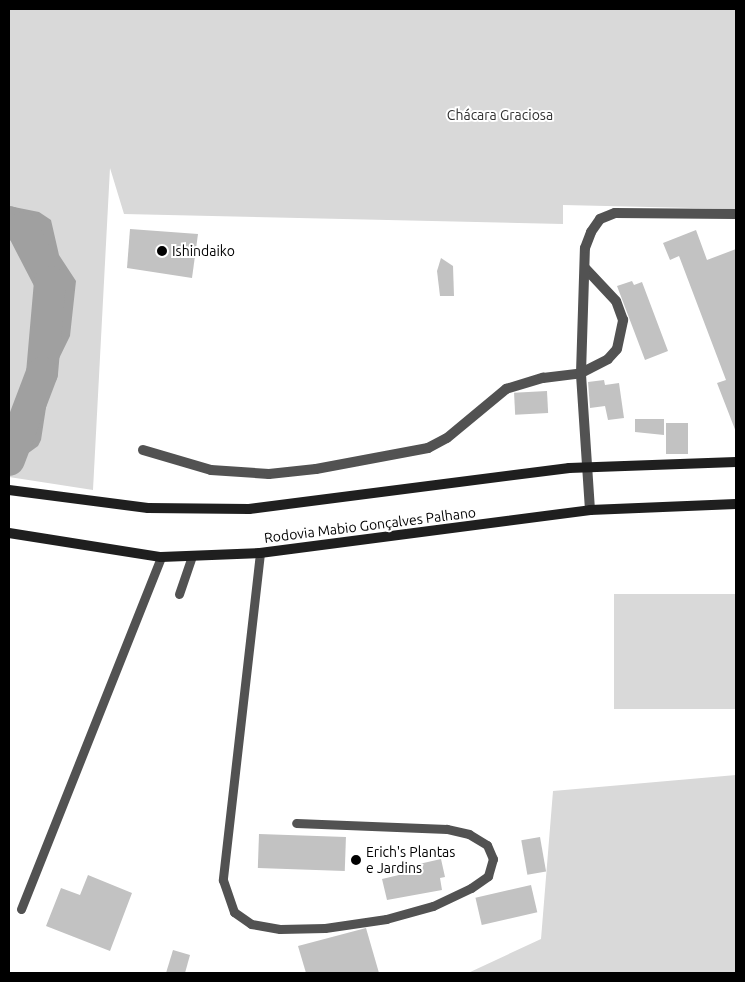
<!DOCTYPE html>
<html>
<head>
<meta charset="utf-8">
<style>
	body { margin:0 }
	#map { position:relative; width:745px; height:982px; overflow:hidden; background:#fff; font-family:Ubuntu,sans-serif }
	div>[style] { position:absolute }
	.green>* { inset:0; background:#d9d9d9; transform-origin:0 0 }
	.water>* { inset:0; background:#a0a0a0 }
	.river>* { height:32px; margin:-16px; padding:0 16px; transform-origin:16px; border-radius:16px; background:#a0a0a0 }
	.building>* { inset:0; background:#c2c2c2; transform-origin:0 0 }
	.service>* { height:9px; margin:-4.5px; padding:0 4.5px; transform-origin:4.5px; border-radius:4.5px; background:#525252 }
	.minor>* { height:10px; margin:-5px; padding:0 5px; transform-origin:5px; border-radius:5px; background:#525252 }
	.secondary>* { height:10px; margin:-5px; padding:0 5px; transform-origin:5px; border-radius:5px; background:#1f1f1f }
	.dots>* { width:14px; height:14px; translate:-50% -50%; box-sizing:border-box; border:2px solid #fff; border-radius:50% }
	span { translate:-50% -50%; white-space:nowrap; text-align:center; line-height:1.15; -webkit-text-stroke:4px #fff; paint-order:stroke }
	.park-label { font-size:14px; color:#303030 }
	.poi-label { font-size:14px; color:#000 }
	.left { translate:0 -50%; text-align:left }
	.street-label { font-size:14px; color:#000 }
	.frame { position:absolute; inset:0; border:10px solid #000; pointer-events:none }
</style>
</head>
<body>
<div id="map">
	<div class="green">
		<div style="clip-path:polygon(9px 9px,736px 9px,736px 209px,563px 205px,563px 224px,124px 214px,110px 168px,93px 490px,9px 477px)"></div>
		<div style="left:736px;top:594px;width:115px;height:122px;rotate:90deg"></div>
		<div style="clip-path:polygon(736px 775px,736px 973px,468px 973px,541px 939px,553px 791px)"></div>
	</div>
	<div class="water">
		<div style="clip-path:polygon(9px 206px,39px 212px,51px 220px,59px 255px,76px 281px,70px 336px,51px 375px,41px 440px,38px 446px,9px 467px,13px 449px,21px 442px,27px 428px,28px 388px,36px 370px,38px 333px,45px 322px,50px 293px,48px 267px,36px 240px,27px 234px,9px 234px)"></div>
	</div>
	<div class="river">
		<div style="left:9px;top:222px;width:14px;rotate:25deg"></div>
		<div style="left:22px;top:228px;width:61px;rotate:62.6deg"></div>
		<div style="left:50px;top:282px;width:91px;rotate:95deg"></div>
		<div style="left:42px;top:373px;width:93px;rotate:110.8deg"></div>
	</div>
	<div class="building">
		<div style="clip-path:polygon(130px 229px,198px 234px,192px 278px,127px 268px)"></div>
		<div style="clip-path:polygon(696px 230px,707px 260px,736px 249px,736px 432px,717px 383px,726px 380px,679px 256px,670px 260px,663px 243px)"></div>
		<div style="clip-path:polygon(441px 258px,453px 266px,454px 296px,440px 296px,437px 271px)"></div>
		<div style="clip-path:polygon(632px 281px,634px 285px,642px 282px,668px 351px,645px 360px,617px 286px)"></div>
		<div style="clip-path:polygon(604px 380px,605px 385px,619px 383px,624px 418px,608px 420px,605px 406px,590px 408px,588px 382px)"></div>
		<div style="left:547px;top:391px;width:22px;height:33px;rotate:87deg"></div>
		<div style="clip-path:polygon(635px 419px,664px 419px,664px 435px,635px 432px)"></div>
		<div style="left:666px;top:423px;width:22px;height:31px"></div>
		<div style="left:259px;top:834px;width:87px;height:34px;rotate:2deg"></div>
		<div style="left:540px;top:837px;width:35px;height:19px;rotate:80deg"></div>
		<div style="clip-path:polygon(441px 859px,445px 877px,440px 878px,442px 890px,387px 900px,382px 879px,420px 870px,419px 864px)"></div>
		<div style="clip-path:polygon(88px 875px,132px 893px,110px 951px,46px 926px,61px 888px,80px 895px)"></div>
		<div style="left:531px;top:885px;width:28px;height:57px;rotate:77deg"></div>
		<div style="clip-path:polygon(366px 928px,379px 973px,306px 973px,298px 946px)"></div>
		<div style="clip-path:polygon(173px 950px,190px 955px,185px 973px,166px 973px)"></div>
	</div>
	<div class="service">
		<div style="left:260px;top:553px;width:329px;rotate:96.5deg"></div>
		<div style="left:223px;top:880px;width:34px;rotate:71deg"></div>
		<div style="left:234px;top:912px;width:21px;rotate:35deg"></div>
		<div style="left:251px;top:924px;width:29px;rotate:10deg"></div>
		<div style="left:280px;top:929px;width:45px;rotate:-1.3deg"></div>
		<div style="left:325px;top:928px;width:62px;rotate:-8.4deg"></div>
		<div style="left:386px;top:919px;width:49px;rotate:-15.5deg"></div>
		<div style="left:433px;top:906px;width:42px;rotate:-25.3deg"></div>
		<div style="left:471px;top:888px;width:21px;rotate:-35deg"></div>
		<div style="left:488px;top:876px;width:18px;rotate:-74deg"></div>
		<div style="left:493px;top:859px;width:15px;rotate:-113deg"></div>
		<div style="left:487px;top:845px;width:21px;rotate:-149deg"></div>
		<div style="left:469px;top:834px;width:23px;rotate:-167deg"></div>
		<div style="left:447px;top:829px;width:151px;rotate:-177.7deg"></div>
		<div style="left:179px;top:594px;width:40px;rotate:-71.1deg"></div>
		<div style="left:21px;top:909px;width:379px;rotate:-68.3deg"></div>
	</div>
	<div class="minor">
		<div style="left:143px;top:450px;width:71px;rotate:16.4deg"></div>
		<div style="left:211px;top:470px;width:58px;rotate:3.9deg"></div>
		<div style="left:269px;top:474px;width:47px;rotate:-6.1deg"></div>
		<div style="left:316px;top:469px;width:114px;rotate:-10.6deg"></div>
		<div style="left:428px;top:448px;width:21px;rotate:-28deg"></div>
		<div style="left:447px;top:438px;width:77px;rotate:-39.7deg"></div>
		<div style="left:506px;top:389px;width:39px;rotate:-17deg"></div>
		<div style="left:543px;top:378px;width:38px;rotate:-7deg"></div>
		<div style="left:581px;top:373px;width:30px;rotate:-27deg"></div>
		<div style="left:608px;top:359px;width:13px;rotate:-48deg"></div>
		<div style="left:617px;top:349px;width:30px;rotate:-78deg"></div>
		<div style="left:623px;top:320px;width:20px;rotate:-110deg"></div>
		<div style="left:616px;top:301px;width:45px;rotate:-133.2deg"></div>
		<div style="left:590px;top:510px;width:137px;rotate:-93.8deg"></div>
		<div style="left:581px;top:373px;width:125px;rotate:-88.2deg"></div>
		<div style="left:585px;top:248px;width:17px;rotate:-69deg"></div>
		<div style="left:591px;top:232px;width:16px;rotate:-55deg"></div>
		<div style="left:600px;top:219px;width:16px;rotate:-22deg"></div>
		<div style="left:615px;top:213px;width:121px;rotate:0.5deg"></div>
	</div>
	<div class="secondary">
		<div style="left:9px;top:490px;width:140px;rotate:7.4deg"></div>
		<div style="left:148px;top:508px;width:101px;rotate:0.6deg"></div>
		<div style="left:249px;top:509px;width:323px;rotate:-7.3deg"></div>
		<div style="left:569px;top:468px;width:167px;rotate:-2.1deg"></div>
		<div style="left:9px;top:533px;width:154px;rotate:9deg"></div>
		<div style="left:161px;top:557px;width:99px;rotate:-2.3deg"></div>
		<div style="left:260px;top:553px;width:333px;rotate:-7.4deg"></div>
		<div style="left:590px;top:510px;width:146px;rotate:-2.4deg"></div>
	</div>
	<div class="dots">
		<div style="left:162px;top:251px;background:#000"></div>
		<div style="left:356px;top:860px;background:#000"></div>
	</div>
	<div class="park-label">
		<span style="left:500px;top:115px">Chácara Graciosa</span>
	</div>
	<div class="poi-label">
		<span class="left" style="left:172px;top:251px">Ishindaiko</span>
		<span class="left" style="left:366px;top:860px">Erich's Plantas<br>e Jardins</span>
	</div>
	<div class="street-label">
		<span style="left:370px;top:525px;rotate:-7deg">Rodovia Mabio Gonçalves Palhano</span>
	</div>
	<div class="frame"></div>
</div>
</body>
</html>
